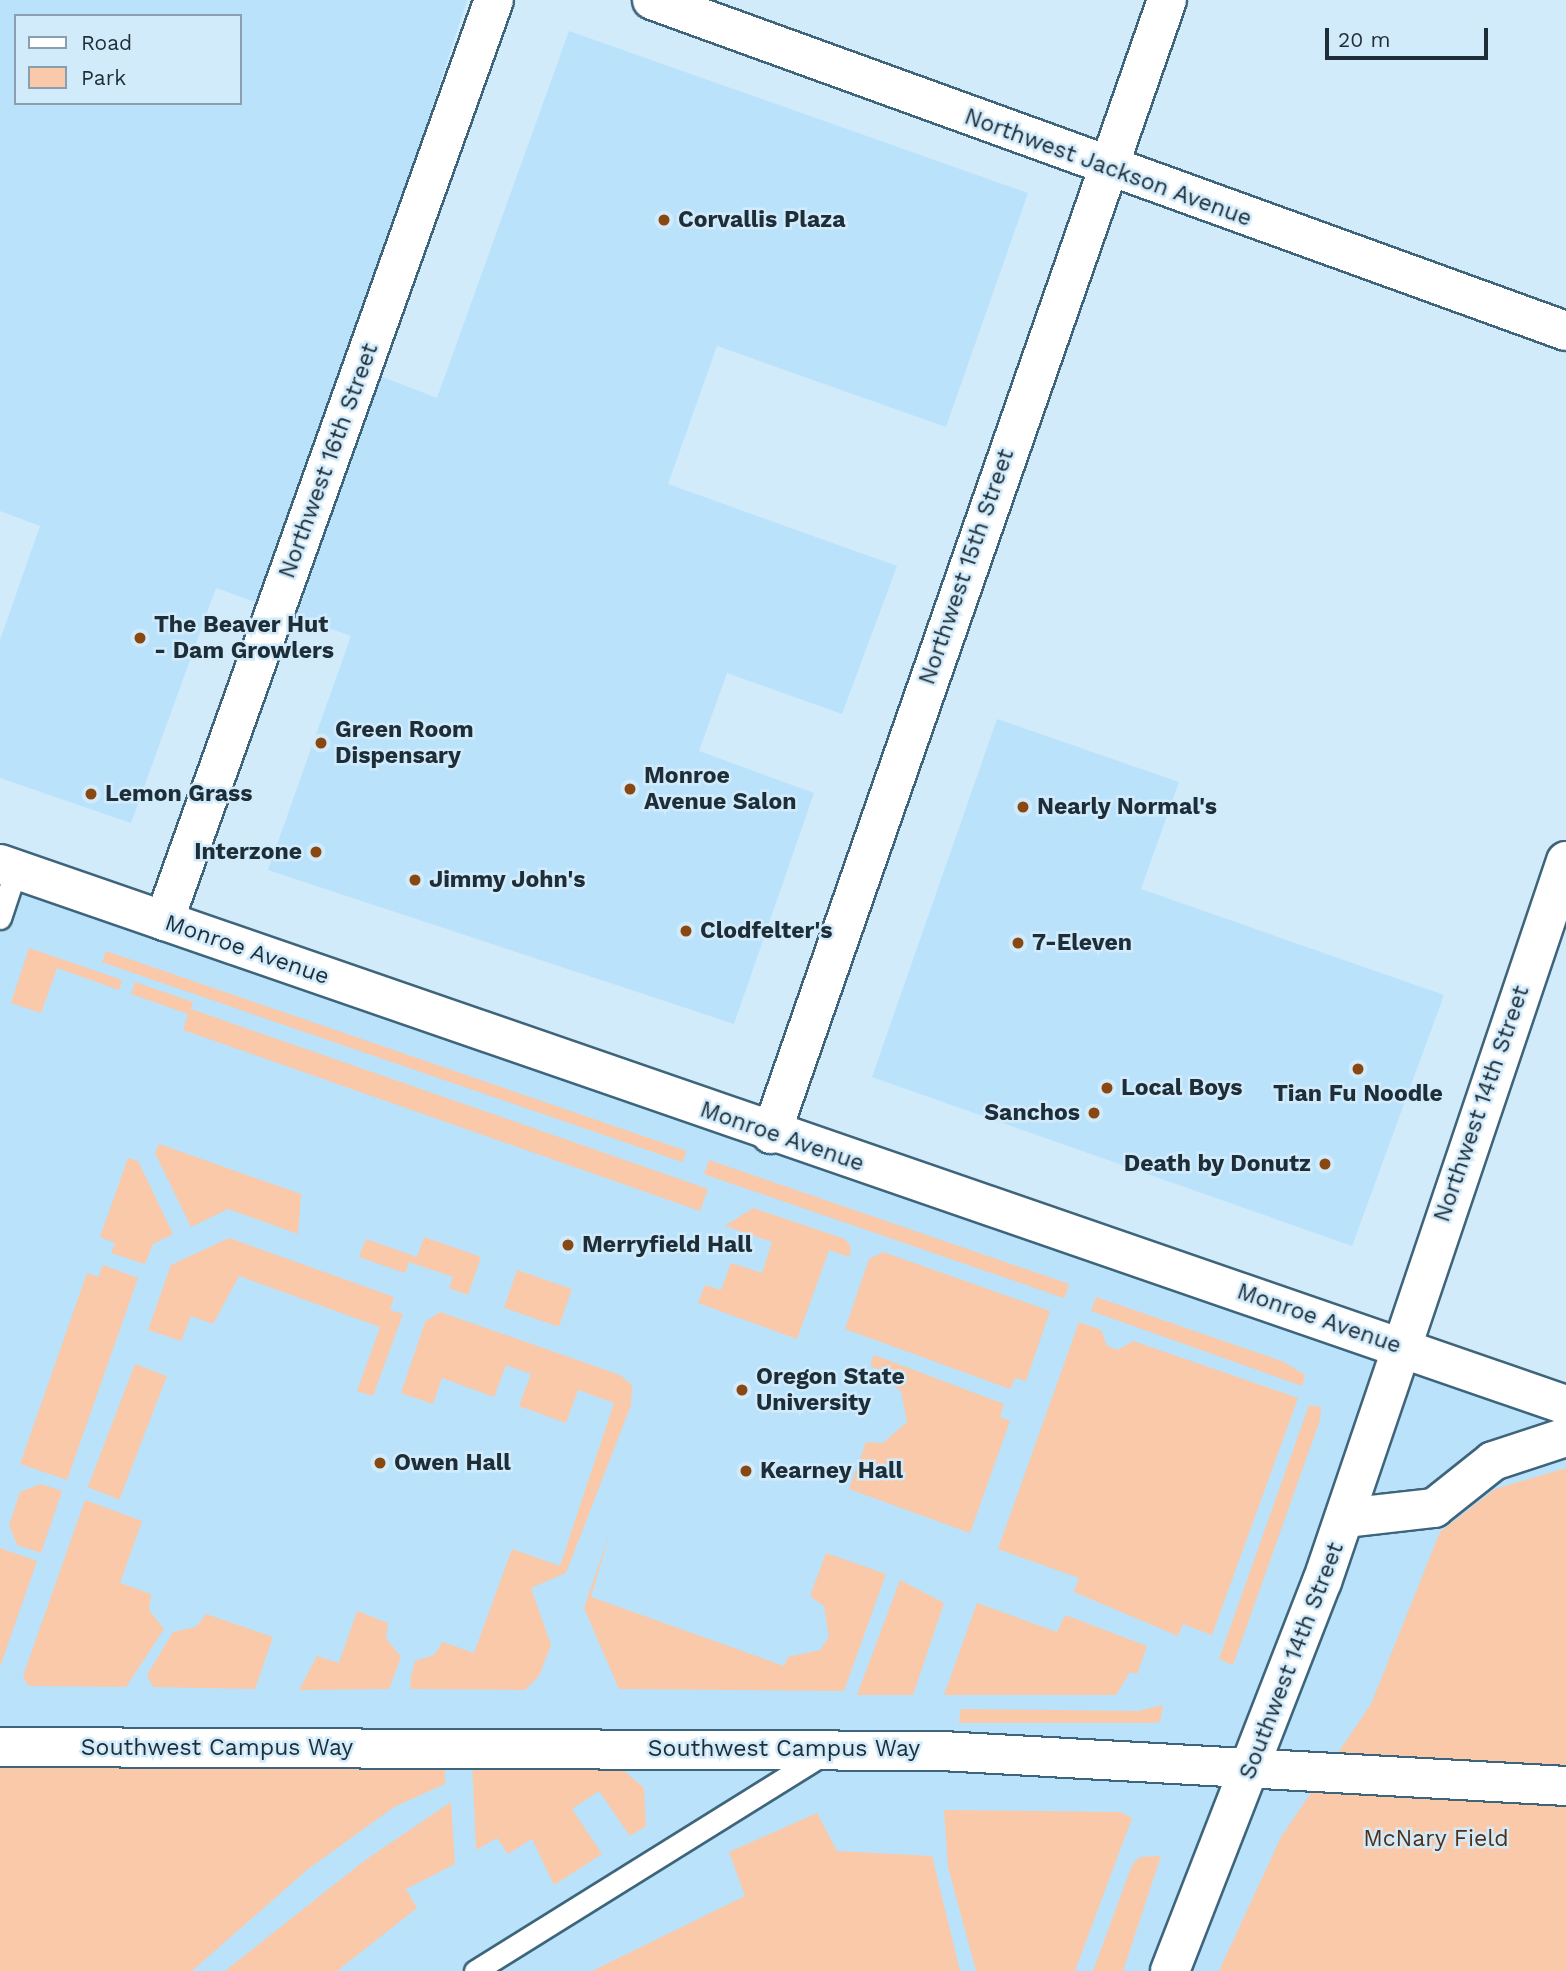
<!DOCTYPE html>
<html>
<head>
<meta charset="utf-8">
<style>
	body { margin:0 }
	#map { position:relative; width:1566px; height:1971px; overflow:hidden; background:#d2ebfb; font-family:"Work Sans",sans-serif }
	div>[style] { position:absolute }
	.built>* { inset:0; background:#bae2fa }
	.green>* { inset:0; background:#fac9a9; transform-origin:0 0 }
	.roads { filter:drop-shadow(2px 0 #3e657b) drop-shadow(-2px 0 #3e657b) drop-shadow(0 2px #3e657b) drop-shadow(0 -2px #3e657b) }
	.lane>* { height:21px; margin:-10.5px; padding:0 10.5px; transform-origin:10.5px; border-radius:10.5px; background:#fff }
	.street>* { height:38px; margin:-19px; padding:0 19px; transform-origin:19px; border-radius:19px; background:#fff }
	.secondary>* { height:38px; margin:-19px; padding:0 19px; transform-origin:19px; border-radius:19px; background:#fff }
	.dots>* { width:19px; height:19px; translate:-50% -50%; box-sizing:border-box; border:4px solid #d2ebfb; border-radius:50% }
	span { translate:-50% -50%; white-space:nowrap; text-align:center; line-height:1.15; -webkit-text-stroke:5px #d2ebfb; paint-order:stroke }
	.street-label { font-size:23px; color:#1e2e38 }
	.poi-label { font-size:23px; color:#1e2e38; font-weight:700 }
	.left { translate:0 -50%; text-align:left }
	.right { translate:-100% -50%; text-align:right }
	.park-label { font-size:23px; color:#523018 }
	.legend { position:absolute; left:14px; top:14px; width:228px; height:91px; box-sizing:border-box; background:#d2ebfb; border:2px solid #8a9fad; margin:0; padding:9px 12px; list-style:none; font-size:21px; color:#1e2e38 }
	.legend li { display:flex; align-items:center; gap:14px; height:35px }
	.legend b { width:35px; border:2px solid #8a9fad }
	.scale { position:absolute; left:1325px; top:28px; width:163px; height:32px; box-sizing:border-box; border:4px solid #1e2e38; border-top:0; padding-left:9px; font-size:21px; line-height:24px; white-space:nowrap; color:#1e2e38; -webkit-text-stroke:5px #d2ebfb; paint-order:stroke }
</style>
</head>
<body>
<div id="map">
	<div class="built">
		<div style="clip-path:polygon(evenodd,0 0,467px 0,349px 364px,437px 398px,569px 31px,1028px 193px,946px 427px,717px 346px,668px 484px,897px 566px,842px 714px,727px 673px,699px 751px,814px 793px,734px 1024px,268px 870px,351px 636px,216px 588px,131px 823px,0 778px,0 640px,40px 526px,0 511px,0 0,16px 16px,240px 16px,240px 103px,16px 103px,16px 16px)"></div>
		<div style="clip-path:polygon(997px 719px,1179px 782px,1141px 889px,1444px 995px,1352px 1246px,872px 1077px)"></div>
		<div style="clip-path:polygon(0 864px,1402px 1347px,1566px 1432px,1566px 1971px,0 1971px)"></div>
	</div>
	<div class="green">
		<div style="clip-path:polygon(29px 948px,122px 980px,119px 990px,57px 968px,41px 1013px,11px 1003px)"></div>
		<div style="left:106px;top:951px;width:614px;height:12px;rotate:19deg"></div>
		<div style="clip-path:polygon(135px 982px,193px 1002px,191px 1009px,708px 1189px,700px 1211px,183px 1030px,188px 1014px,131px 994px)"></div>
		<div style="clip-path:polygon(159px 1144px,301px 1194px,298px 1234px,228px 1209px,191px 1227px,155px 1153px)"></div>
		<div style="clip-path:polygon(128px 1158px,138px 1161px,173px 1234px,153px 1244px,145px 1264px,111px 1253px,115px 1243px,100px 1237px)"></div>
		<div style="left:709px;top:1160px;width:381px;height:15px;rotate:19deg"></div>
		<div style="clip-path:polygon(753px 1208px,845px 1239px,851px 1247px,849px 1257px,829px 1250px,797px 1339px,698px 1303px,705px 1285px,721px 1290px,731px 1263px,762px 1273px,772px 1242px,725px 1226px)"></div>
		<div style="clip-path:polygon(424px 1237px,481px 1257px,468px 1295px,449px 1288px,453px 1277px,409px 1262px,405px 1273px,359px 1257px,366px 1239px,417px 1257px)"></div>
		<div style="clip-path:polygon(229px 1238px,394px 1297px,390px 1310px,403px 1314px,373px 1396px,357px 1391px,380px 1327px,239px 1276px,213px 1324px,191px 1316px,181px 1341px,148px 1330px,171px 1265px)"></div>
		<div style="clip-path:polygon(883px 1252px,1050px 1311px,1026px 1381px,1015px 1378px,1010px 1389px,845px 1329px,869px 1259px)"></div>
		<div style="clip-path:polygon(103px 1265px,138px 1278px,67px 1480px,20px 1464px,87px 1273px,98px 1277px)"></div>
		<div style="left:517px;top:1270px;width:58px;height:40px;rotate:19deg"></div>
		<div style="clip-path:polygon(1096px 1297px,1284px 1362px,1305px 1375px,1302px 1386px,1091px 1311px)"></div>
		<div style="clip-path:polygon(440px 1312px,620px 1375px,632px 1385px,631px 1405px,566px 1573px,531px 1588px,551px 1645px,539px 1676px,525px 1690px,410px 1689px,411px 1676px,415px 1661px,434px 1655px,443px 1642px,474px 1653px,512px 1549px,560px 1566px,614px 1403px,578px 1390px,566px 1423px,519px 1406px,531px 1374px,506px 1365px,494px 1397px,442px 1378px,433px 1404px,401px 1393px,425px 1322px)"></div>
		<div style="clip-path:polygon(1079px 1322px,1101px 1330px,1107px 1346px,1118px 1350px,1133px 1341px,1298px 1398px,1212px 1635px,1183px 1624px,1178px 1636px,1074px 1592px,1079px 1578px,998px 1549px)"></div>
		<div style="clip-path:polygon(874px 1355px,1004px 1404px,1000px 1417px,1010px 1421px,970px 1533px,849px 1489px,866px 1442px,883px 1443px,907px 1422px,901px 1391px,888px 1382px,890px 1373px,870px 1366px)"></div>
		<div style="left:135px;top:1364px;width:34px;height:132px;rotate:21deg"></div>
		<div style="clip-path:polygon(1309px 1405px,1321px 1407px,1320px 1420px,1233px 1665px,1219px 1659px)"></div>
		<div style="clip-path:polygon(1566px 1468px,1566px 1971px,1219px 1971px,1281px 1837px,1371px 1704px,1440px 1532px,1495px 1489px)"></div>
		<div style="clip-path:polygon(41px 1484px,62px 1491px,41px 1553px,17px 1545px,9px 1525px,20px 1492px)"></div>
		<div style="clip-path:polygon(85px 1500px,142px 1521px,120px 1583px,151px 1594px,149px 1610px,164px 1629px,126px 1687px,28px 1686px,23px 1676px)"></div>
		<div style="clip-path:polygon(610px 1532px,591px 1597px,784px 1666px,788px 1657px,820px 1650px,829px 1637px,824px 1606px,810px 1596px,826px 1553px,886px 1574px,844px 1691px,619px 1689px,584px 1608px)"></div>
		<div style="clip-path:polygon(0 1548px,37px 1561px,0 1667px)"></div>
		<div style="clip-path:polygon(900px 1580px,944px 1603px,913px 1695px,857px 1695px)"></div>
		<div style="clip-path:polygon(977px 1603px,1057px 1632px,1065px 1615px,1147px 1646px,1137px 1674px,1130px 1672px,1116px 1695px,944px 1695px)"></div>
		<div style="clip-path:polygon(357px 1611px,388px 1623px,386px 1638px,401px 1657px,389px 1689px,299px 1690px,317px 1656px,339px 1663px)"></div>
		<div style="clip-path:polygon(206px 1614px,273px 1637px,255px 1689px,153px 1687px,147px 1675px,173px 1632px,196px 1627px)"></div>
		<div style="clip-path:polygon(1163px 1705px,1160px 1722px,1145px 1723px,959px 1723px,961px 1709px,1138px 1711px)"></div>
		<div style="clip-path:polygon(614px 1762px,644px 1788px,646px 1826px,630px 1836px,599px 1791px,572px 1809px,602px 1854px,554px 1885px,532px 1839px,508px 1854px,497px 1838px,476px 1850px,472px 1763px)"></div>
		<div style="clip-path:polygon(0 1763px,445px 1763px,445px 1784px,394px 1807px,308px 1869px,192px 1971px,0 1971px)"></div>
		<div style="clip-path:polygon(451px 1802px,455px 1864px,406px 1889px,417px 1908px,337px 1971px,225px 1971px,364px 1861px)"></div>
		<div style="clip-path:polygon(944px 1810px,1120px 1812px,1132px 1818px,1075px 1971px,976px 1971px,948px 1867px)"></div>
		<div style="clip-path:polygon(817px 1813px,837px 1851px,932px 1856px,960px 1971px,592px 1971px,745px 1896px,729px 1852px)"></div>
		<div style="clip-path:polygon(1161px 1856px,1123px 1971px,1093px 1971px,1132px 1865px,1140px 1857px)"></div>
	</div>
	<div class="roads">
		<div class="lane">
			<div style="left:0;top:918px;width:51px;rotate:-71.6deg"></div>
			<div style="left:475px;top:1971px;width:407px;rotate:-31.9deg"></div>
		</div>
		<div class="street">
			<div style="left:652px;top:0;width:972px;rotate:19.91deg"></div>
			<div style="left:164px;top:921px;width:978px;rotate:-70.29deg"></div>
			<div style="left:771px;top:1134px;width:1201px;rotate:-70.75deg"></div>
			<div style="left:1402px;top:1347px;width:513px;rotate:-71.35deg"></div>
			<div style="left:0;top:1747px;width:942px;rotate:0.24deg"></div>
			<div style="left:942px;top:1751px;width:625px;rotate:3.21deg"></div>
		</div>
		<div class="secondary">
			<div style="left:0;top:864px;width:1657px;rotate:19.06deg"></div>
			<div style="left:1345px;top:1518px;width:90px;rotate:-6.4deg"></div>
			<div style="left:1434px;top:1508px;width:75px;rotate:-38.5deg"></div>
			<div style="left:1493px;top:1461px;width:77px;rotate:-18.2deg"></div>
			<div style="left:1170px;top:1971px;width:418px;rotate:-68.7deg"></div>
			<div style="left:1322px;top:1582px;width:248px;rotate:-71.2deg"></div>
		</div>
	</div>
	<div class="dots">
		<div style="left:664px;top:220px;background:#894812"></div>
		<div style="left:140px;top:638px;background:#894812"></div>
		<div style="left:321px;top:743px;background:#894812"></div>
		<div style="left:630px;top:789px;background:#894812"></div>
		<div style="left:91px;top:794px;background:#894812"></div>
		<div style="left:1023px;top:807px;background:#894812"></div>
		<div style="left:316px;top:852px;background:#894812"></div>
		<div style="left:415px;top:880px;background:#894812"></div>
		<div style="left:686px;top:931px;background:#894812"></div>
		<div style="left:1018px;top:943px;background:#894812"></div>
		<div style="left:1358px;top:1069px;background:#894812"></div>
		<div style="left:1107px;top:1088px;background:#894812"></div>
		<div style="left:1094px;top:1113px;background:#894812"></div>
		<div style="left:1325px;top:1164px;background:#894812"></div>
		<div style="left:568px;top:1245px;background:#894812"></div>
		<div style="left:742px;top:1390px;background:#894812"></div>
		<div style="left:380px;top:1463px;background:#894812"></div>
		<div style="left:746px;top:1471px;background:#894812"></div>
	</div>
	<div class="street-label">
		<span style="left:1108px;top:168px;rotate:20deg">Northwest Jackson Avenue</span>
		<span style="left:329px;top:461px;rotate:-70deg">Northwest 16th Street</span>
		<span style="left:967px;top:567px;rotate:-71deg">Northwest 15th Street</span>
		<span style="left:247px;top:950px;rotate:19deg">Monroe Avenue</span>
		<span style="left:1482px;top:1104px;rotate:-71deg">Northwest 14th Street</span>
		<span style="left:782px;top:1137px;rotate:19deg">Monroe Avenue</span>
		<span style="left:1319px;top:1319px;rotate:19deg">Monroe Avenue</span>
		<span style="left:1292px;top:1661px;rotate:-69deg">Southwest 14th Street</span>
		<span style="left:217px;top:1748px">Southwest Campus Way</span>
		<span style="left:784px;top:1749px">Southwest Campus Way</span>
	</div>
	<div class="poi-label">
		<span class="left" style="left:678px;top:220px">Corvallis Plaza</span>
		<span class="left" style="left:154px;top:638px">The Beaver Hut<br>- Dam Growlers</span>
		<span class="left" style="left:335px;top:743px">Green Room<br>Dispensary</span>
		<span class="left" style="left:644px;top:789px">Monroe<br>Avenue Salon</span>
		<span class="left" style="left:105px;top:794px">Lemon Grass</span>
		<span class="left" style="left:1037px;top:807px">Nearly Normal's</span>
		<span class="right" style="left:302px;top:852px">Interzone</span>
		<span class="left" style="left:429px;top:880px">Jimmy John's</span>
		<span class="left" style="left:700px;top:931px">Clodfelter's</span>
		<span class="left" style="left:1032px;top:943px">7-Eleven</span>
		<span class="left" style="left:1121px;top:1088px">Local Boys</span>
		<span style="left:1358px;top:1094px">Tian Fu Noodle</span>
		<span class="right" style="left:1080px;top:1113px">Sanchos</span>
		<span class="right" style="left:1311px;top:1164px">Death by Donutz</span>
		<span class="left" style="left:582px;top:1245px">Merryfield Hall</span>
		<span class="left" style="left:756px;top:1390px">Oregon State<br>University</span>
		<span class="left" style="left:394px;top:1463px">Owen Hall</span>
		<span class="left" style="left:760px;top:1471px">Kearney Hall</span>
	</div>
	<div class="park-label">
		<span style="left:1436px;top:1839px">McNary Field</span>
	</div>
	<ul class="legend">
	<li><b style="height:9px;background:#fff"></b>Road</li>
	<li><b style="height:19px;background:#fac9a9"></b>Park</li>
	</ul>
	<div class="scale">20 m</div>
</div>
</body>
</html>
